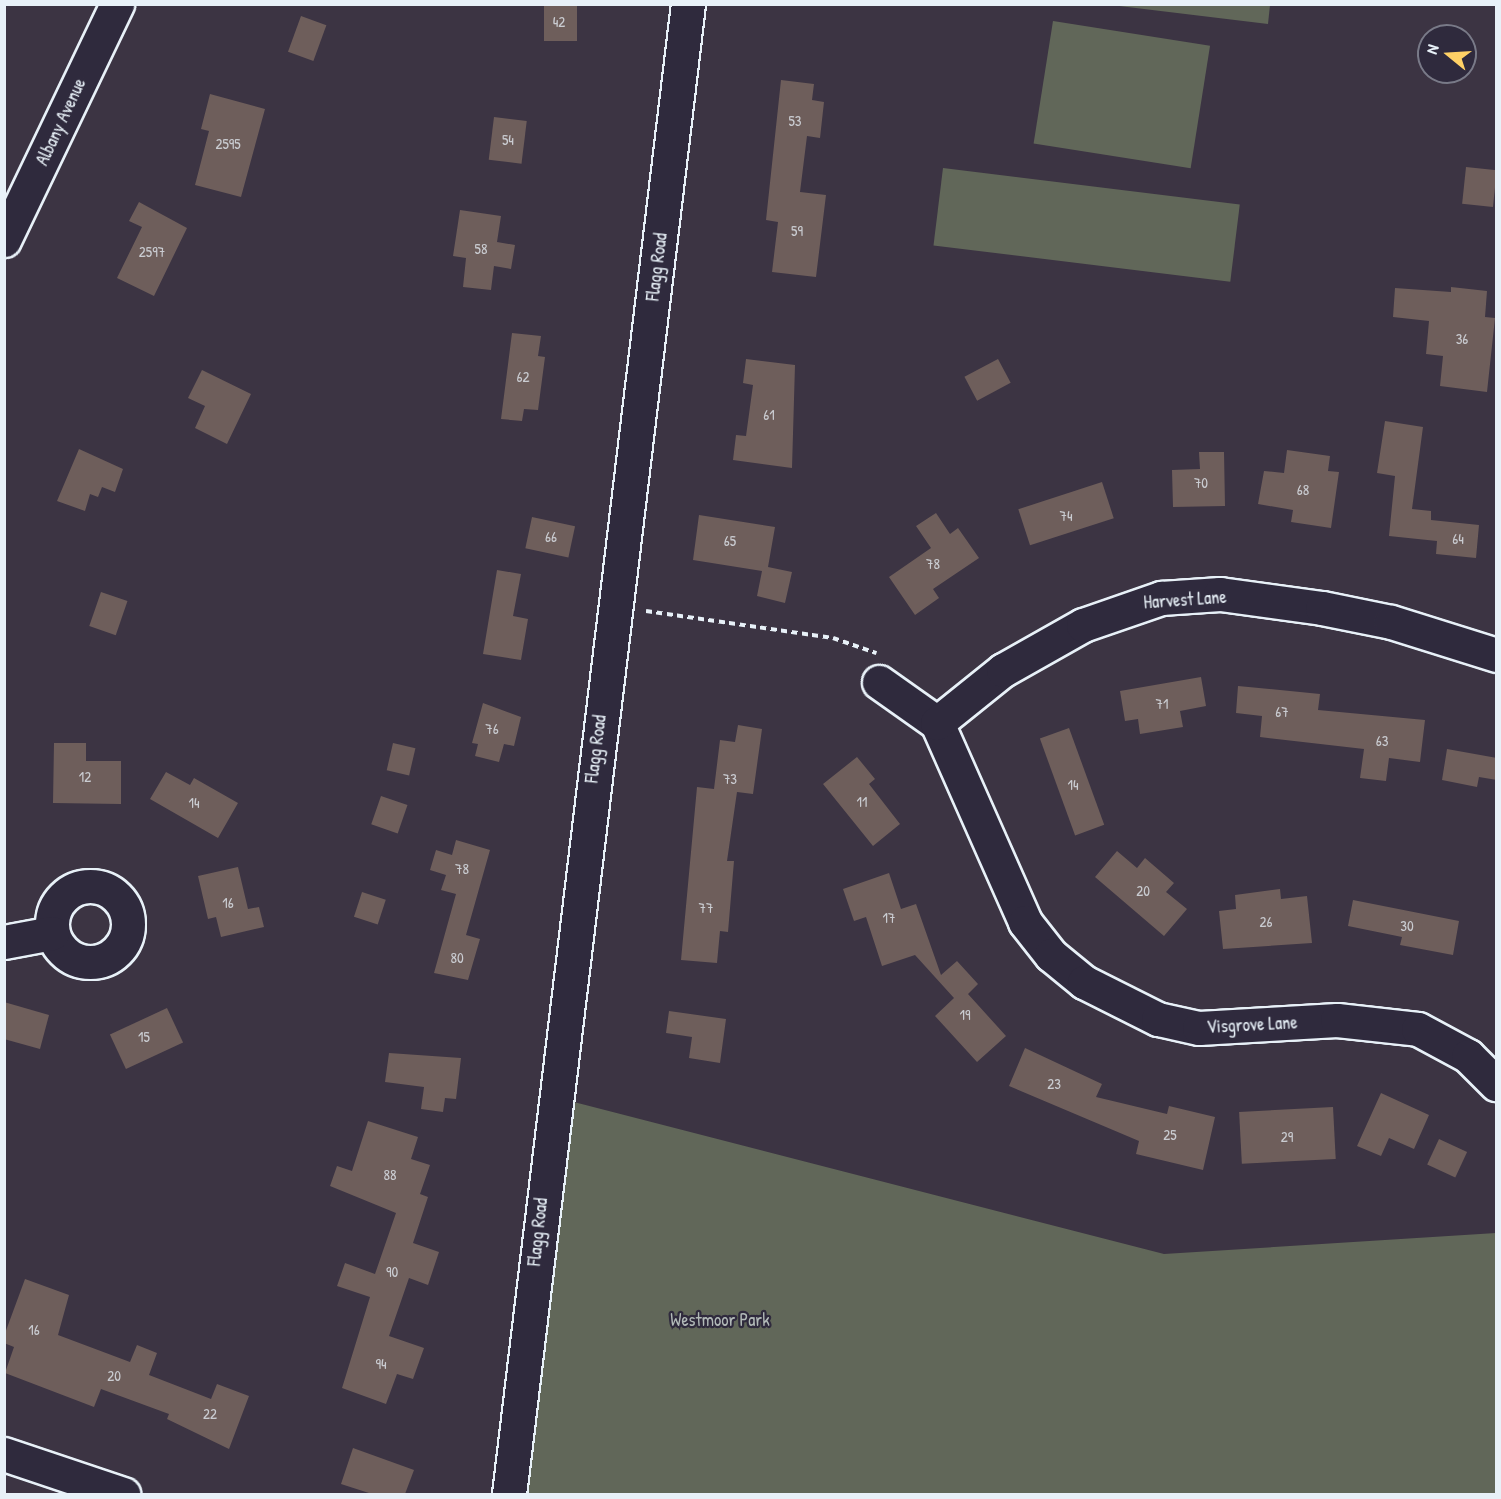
<!DOCTYPE html>
<html>
<head>
<meta charset="utf-8">
<style>
	body { margin:0 }
	#map { position:relative; width:1501px; height:1499px; overflow:hidden; background:#3c3443; font-family:"Patrick Hand",sans-serif }
	div>[style] { position:absolute }
	.green>* { inset:0; background:#616759; transform-origin:0 0 }
	.building>* { inset:0; background:#6e5e5b; transform-origin:0 0 }
	.path>* { height:4px; margin-top:-2px; transform-origin:0; background:repeating-linear-gradient(90deg,#e8f1f8 0 6px,transparent 0 10.5px) }
	.roads { filter:drop-shadow(2px 0 #e8f1f8) drop-shadow(-2px 0 #e8f1f8) drop-shadow(0 2px #e8f1f8) drop-shadow(0 -2px #e8f1f8) }
	.minor>* { height:33px; margin:-16.5px; padding:0 16.5px; transform-origin:16.5px; border-radius:16.5px; background:#2f2a3d }
	.minor>.ring { margin:-16.5px; padding:0; box-sizing:content-box; background:none; border:33px solid #2f2a3d; border-radius:50% }
	.highway>* { height:33px; margin:-16.5px; padding:0 16.5px; transform-origin:16.5px; border-radius:16.5px; background:#2f2a3d }
	span { translate:-50% -50%; white-space:nowrap; text-align:center; line-height:1.15; -webkit-text-stroke:4.5px #2f2a3d; paint-order:stroke }
	.number-label { font-size:15px; color:#caccd1 }
	.number-label span { -webkit-text-stroke-width:0 }
	.street-label { font-size:18px; color:#e8f1f8 }
	.park-label { font-size:18px; color:#b2bab8 }
	.frame { position:absolute; inset:0; border:6px solid #e8f1f8; pointer-events:none }
	.north { position:absolute; left:1417px; top:24px; width:60px; height:60px; box-sizing:border-box; background:#2f2a3d; border:2px solid #797a88; border-radius:50%; rotate:288deg; font-size:16px; font-weight:700; line-height:24px; text-align:center; color:#e8f1f8 }
	.north::after { content:''; display:block; margin:auto; width:21px; height:27px; background:#ffd166; clip-path:polygon(50% 0,100% 100%,50% 72%,0 100%) }
</style>
</head>
<body>
<div id="map">
	<div class="green">
		<div style="clip-path:polygon(1111px 5px,1270px 5px,1268px 24px)"></div>
		<div style="left:1053px;top:21px;width:159px;height:124px;rotate:9deg"></div>
		<div style="left:943px;top:168px;width:299px;height:78px;rotate:7deg"></div>
		<div style="clip-path:polygon(570px 1101px,1164px 1254px,1496px 1233px,1496px 1494px,521px 1494px)"></div>
	</div>
	<div class="building">
		<div style="left:544px;top:4px;width:33px;height:37px"></div>
		<div style="left:301px;top:16px;width:27px;height:38px;rotate:20deg"></div>
		<div style="clip-path:polygon(781px 80px,814px 84px,812px 100px,824px 102px,820px 138px,807px 136px,800px 192px,826px 195px,816px 277px,772px 272px,778px 222px,766px 220px)"></div>
		<div style="clip-path:polygon(210px 94px,265px 109px,241px 197px,195px 185px,209px 131px,201px 129px)"></div>
		<div style="left:494px;top:117px;width:33px;height:43px;rotate:7deg"></div>
		<div style="left:1466px;top:167px;width:31px;height:37px;rotate:6deg"></div>
		<div style="clip-path:polygon(139px 202px,187px 228px,154px 296px,117px 278px,142px 227px,129px 221px)"></div>
		<div style="clip-path:polygon(460px 210px,501px 216px,497px 242px,515px 245px,511px 269px,494px 266px,491px 290px,463px 287px,466px 258px,453px 256px)"></div>
		<div style="clip-path:polygon(1451px 287px,1487px 291px,1485px 317px,1495px 318px,1487px 392px,1440px 386px,1443px 356px,1426px 354px,1429px 321px,1393px 317px,1395px 288px,1451px 292px)"></div>
		<div style="clip-path:polygon(512px 333px,541px 336px,538px 356px,545px 357px,538px 410px,524px 409px,522px 421px,501px 419px)"></div>
		<div style="clip-path:polygon(746px 359px,795px 365px,792px 468px,733px 460px,736px 435px,746px 436px,753px 385px,743px 383px)"></div>
		<div style="left:998px;top:359px;width:27px;height:38px;rotate:62deg"></div>
		<div style="clip-path:polygon(202px 370px,251px 394px,227px 444px,195px 428px,205px 406px,188px 398px)"></div>
		<div style="clip-path:polygon(1385px 421px,1423px 427px,1412px 509px,1431px 511px,1431px 520px,1479px 525px,1476px 558px,1436px 554px,1437px 541px,1389px 536px,1395px 476px,1377px 473px)"></div>
		<div style="clip-path:polygon(79px 449px,123px 469px,115px 492px,102px 487px,98px 497px,90px 494px,85px 511px,57px 501px)"></div>
		<div style="clip-path:polygon(1287px 450px,1330px 456px,1328px 471px,1339px 472px,1331px 528px,1291px 522px,1293px 510px,1258px 504px,1264px 471px,1284px 473px)"></div>
		<div style="clip-path:polygon(1199px 452px,1224px 452px,1225px 506px,1173px 507px,1172px 470px,1200px 469px)"></div>
		<div style="left:1102px;top:482px;width:38px;height:88px;rotate:72deg"></div>
		<div style="clip-path:polygon(936px 513px,950px 534px,958px 528px,979px 558px,933px 589px,939px 598px,915px 615px,889px 577px,931px 548px,916px 526px)"></div>
		<div style="clip-path:polygon(699px 515px,775px 527px,768px 567px,792px 572px,785px 603px,757px 596px,762px 571px,693px 560px)"></div>
		<div style="left:532px;top:517px;width:44px;height:32px;rotate:12deg"></div>
		<div style="clip-path:polygon(497px 570px,521px 574px,513px 616px,528px 619px,521px 660px,483px 654px)"></div>
		<div style="left:101px;top:592px;width:28px;height:36px;rotate:19deg"></div>
		<div style="clip-path:polygon(1201px 677px,1206px 706px,1180px 711px,1183px 727px,1140px 734px,1138px 719px,1125px 721px,1120px 691px)"></div>
		<div style="clip-path:polygon(1238px 686px,1320px 694px,1318px 710px,1425px 720px,1420px 762px,1389px 758px,1386px 781px,1360px 778px,1364px 749px,1260px 737px,1262px 716px,1236px 713px)"></div>
		<div style="clip-path:polygon(483px 703px,521px 717px,514px 746px,504px 744px,499px 762px,475px 756px,478px 744px,472px 743px)"></div>
		<div style="clip-path:polygon(738px 725px,762px 729px,753px 794px,737px 792px,727px 861px,734px 861px,728px 932px,720px 931px,717px 963px,681px 960px,697px 787px,714px 789px,720px 740px,735px 742px)"></div>
		<div style="left:1069px;top:728px;width:103px;height:31px;rotate:70deg"></div>
		<div style="clip-path:polygon(54px 743px,86px 743px,86px 761px,121px 761px,121px 804px,53px 803px)"></div>
		<div style="left:393px;top:743px;width:23px;height:28px;rotate:13deg"></div>
		<div style="clip-path:polygon(1447px 749px,1497px 758px,1497px 780px,1479px 777px,1477px 787px,1442px 780px)"></div>
		<div style="clip-path:polygon(857px 757px,875px 779px,869px 784px,900px 824px,873px 846px,823px 784px)"></div>
		<div style="clip-path:polygon(166px 772px,190px 785px,194px 778px,238px 803px,218px 838px,150px 799px)"></div>
		<div style="left:381px;top:796px;width:28px;height:30px;rotate:19deg"></div>
		<div style="clip-path:polygon(456px 840px,490px 850px,466px 935px,480px 939px,468px 980px,434px 973px,456px 894px,441px 890px,446px 875px,430px 870px,436px 850px,452px 855px)"></div>
		<div style="clip-path:polygon(1117px 851px,1137px 868px,1145px 858px,1174px 883px,1166px 892px,1187px 909px,1164px 936px,1095px 877px)"></div>
		<div style="clip-path:polygon(238px 867px,248px 909px,259px 907px,264px 927px,221px 937px,216px 917px,208px 919px,198px 876px)"></div>
		<div style="clip-path:polygon(889px 873px,901px 909px,916px 904px,941px 975px,957px 961px,978px 984px,968px 994px,1006px 1036px,977px 1062px,935px 1016px,954px 998px,915px 955px,882px 966px,866px 917px,854px 921px,843px 889px)"></div>
		<div style="clip-path:polygon(1280px 889px,1281px 899px,1307px 896px,1312px 943px,1223px 949px,1219px 911px,1236px 909px,1235px 895px)"></div>
		<div style="left:362px;top:892px;width:25px;height:26px;rotate:18deg"></div>
		<div style="clip-path:polygon(1353px 900px,1459px 921px,1453px 955px,1400px 945px,1402px 937px,1348px 926px)"></div>
		<div style="clip-path:polygon(4px 1002px,49px 1015px,40px 1049px,4px 1039px)"></div>
		<div style="left:167px;top:1008px;width:38px;height:63px;rotate:65deg"></div>
		<div style="clip-path:polygon(669px 1011px,726px 1019px,720px 1063px,689px 1058px,692px 1037px,666px 1033px)"></div>
		<div style="clip-path:polygon(1025px 1048px,1102px 1084px,1096px 1097px,1167px 1114px,1169px 1106px,1215px 1117px,1203px 1170px,1136px 1154px,1139px 1141px,1009px 1086px)"></div>
		<div style="clip-path:polygon(389px 1053px,461px 1058px,456px 1099px,445px 1098px,443px 1112px,421px 1109px,424px 1087px,385px 1082px)"></div>
		<div style="clip-path:polygon(1381px 1093px,1429px 1115px,1414px 1149px,1389px 1138px,1381px 1156px,1357px 1146px)"></div>
		<div style="left:1333px;top:1107px;width:52px;height:94px;rotate:87deg"></div>
		<div style="clip-path:polygon(368px 1121px,418px 1137px,411px 1159px,430px 1165px,420px 1194px,428px 1197px,413px 1243px,439px 1252px,428px 1285px,409px 1278px,389px 1336px,424px 1348px,413px 1379px,397px 1374px,386px 1404px,342px 1388px,370px 1297px,337px 1286px,345px 1263px,375px 1274px,396px 1213px,330px 1186px,337px 1166px,352px 1171px)"></div>
		<div style="left:1439px;top:1139px;width:31px;height:28px;rotate:25deg"></div>
		<div style="clip-path:polygon(25px 1279px,69px 1295px,58px 1335px,130px 1362px,137px 1345px,157px 1353px,149px 1375px,211px 1399px,217px 1384px,249px 1396px,229px 1449px,167px 1419px,169px 1414px,101px 1389px,94px 1407px,5px 1373px,14px 1347px,4px 1343px,4px 1336px)"></div>
		<div style="clip-path:polygon(353px 1448px,414px 1470px,405px 1494px,372px 1494px,341px 1484px)"></div>
	</div>
	<div class="path">
		<div style="left:646px;top:611px;width:189px;rotate:8.2deg"></div>
		<div style="left:833px;top:638px;width:46px;rotate:19.2deg"></div>
	</div>
	<div class="roads">
		<div class="minor">
			<div style="left:879px;top:682px;width:71px;rotate:35.3deg"></div>
			<div style="left:937px;top:723px;width:218px;rotate:66.1deg"></div>
			<div style="left:1025px;top:922px;width:42px;rotate:51.8deg"></div>
			<div style="left:1051px;top:955px;width:43px;rotate:39.3deg"></div>
			<div style="left:1084px;top:982px;width:83px;rotate:26.6deg"></div>
			<div style="left:1158px;top:1019px;width:42px;rotate:12.4deg"></div>
			<div style="left:1199px;top:1028px;width:138px;rotate:-3.3deg"></div>
			<div style="left:1337px;top:1020px;width:81px;rotate:6.3deg"></div>
			<div style="left:1418px;top:1029px;width:57px;rotate:28.4deg"></div>
			<div style="left:1468px;top:1056px;width:40px;rotate:45deg"></div>
			<div style="left:937px;top:723px;width:85px;rotate:-38.8deg"></div>
			<div style="left:1003px;top:670px;width:92px;rotate:-29.4deg"></div>
			<div style="left:1083px;top:625px;width:83px;rotate:-19.1deg"></div>
			<div style="left:1161px;top:598px;width:59px;rotate:-3.9deg"></div>
			<div style="left:1220px;top:594px;width:103px;rotate:7.8deg"></div>
			<div style="left:1322px;top:608px;width:70px;rotate:11.5deg"></div>
			<div style="left:1391px;top:622px;width:110px;rotate:17.4deg"></div>
			<div class="ring" style="left:52px;top:886px;width:43px;height:43px"></div>
			<div style="left:4px;top:942px;width:49px;rotate:-10.6deg"></div>
			<div style="left:4px;top:1454px;width:126px;rotate:18.6deg"></div>
			<div style="left:509px;top:1494px;width:1501px;rotate:-83.15deg"></div>
		</div>
		<div class="highway">
			<div style="left:4px;top:240px;width:262px;rotate:-64.4deg"></div>
		</div>
	</div>
	<div class="number-label">
		<span style="left:559px;top:22px">42</span>
		<span style="left:795px;top:121px">53</span>
		<span style="left:508px;top:140px">54</span>
		<span style="left:228px;top:144px">2595</span>
		<span style="left:797px;top:231px">59</span>
		<span style="left:481px;top:249px">58</span>
		<span style="left:152px;top:252px">2597</span>
		<span style="left:1462px;top:339px">36</span>
		<span style="left:523px;top:377px">62</span>
		<span style="left:769px;top:415px">61</span>
		<span style="left:1201px;top:483px">70</span>
		<span style="left:1303px;top:490px">68</span>
		<span style="left:1066px;top:516px">74</span>
		<span style="left:551px;top:537px">66</span>
		<span style="left:1458px;top:539px">64</span>
		<span style="left:730px;top:541px">65</span>
		<span style="left:933px;top:564px">78</span>
		<span style="left:1162px;top:704px">71</span>
		<span style="left:1282px;top:712px">67</span>
		<span style="left:492px;top:729px">76</span>
		<span style="left:1382px;top:741px">63</span>
		<span style="left:85px;top:777px">12</span>
		<span style="left:730px;top:779px">73</span>
		<span style="left:1073px;top:785px">14</span>
		<span style="left:862px;top:802px">11</span>
		<span style="left:194px;top:803px">14</span>
		<span style="left:462px;top:869px">78</span>
		<span style="left:1143px;top:891px">20</span>
		<span style="left:228px;top:903px">16</span>
		<span style="left:706px;top:908px">77</span>
		<span style="left:889px;top:918px">17</span>
		<span style="left:1266px;top:922px">26</span>
		<span style="left:1407px;top:926px">30</span>
		<span style="left:457px;top:958px">80</span>
		<span style="left:965px;top:1015px">19</span>
		<span style="left:144px;top:1037px">15</span>
		<span style="left:1054px;top:1084px">23</span>
		<span style="left:1170px;top:1135px">25</span>
		<span style="left:1287px;top:1137px">29</span>
		<span style="left:390px;top:1175px">88</span>
		<span style="left:392px;top:1272px">90</span>
		<span style="left:34px;top:1330px">16</span>
		<span style="left:381px;top:1364px">94</span>
		<span style="left:114px;top:1376px">20</span>
		<span style="left:210px;top:1414px">22</span>
	</div>
	<div class="street-label">
		<span style="left:61px;top:122px;rotate:-65deg">Albany Avenue</span>
		<span style="left:657px;top:267px;rotate:-83deg">Flagg Road</span>
		<span style="left:1185px;top:600px;rotate:-4deg">Harvest Lane</span>
		<span style="left:596px;top:749px;rotate:-83deg">Flagg Road</span>
		<span style="left:1252px;top:1025px;rotate:-3deg">Visgrove Lane</span>
		<span style="left:538px;top:1232px;rotate:-84deg">Flagg Road</span>
	</div>
	<div class="park-label">
		<span style="left:720px;top:1320px">Westmoor Park</span>
	</div>
	<div class="frame"></div>
	<div class="north">N</div>
</div>
</body>
</html>
